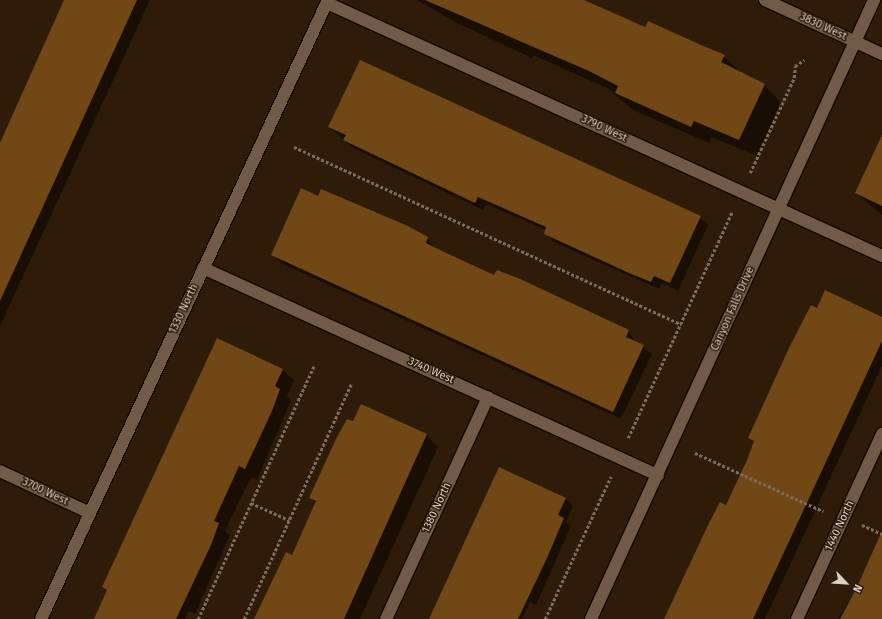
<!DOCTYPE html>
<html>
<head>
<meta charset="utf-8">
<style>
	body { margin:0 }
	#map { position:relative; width:882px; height:619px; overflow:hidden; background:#2e1c09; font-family:"Fira Sans",sans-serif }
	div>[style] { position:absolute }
	.shadow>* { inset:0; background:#0007 }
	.building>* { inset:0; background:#714716 }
	.path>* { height:2.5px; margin-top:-1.25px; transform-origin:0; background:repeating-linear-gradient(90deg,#7c6c5c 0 3px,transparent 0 5px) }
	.roads { filter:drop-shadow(1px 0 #160600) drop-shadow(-1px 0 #160600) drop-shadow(0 1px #160600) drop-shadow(0 -1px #160600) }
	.minor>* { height:12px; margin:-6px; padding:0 6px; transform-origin:6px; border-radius:6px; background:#715b47 }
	span { translate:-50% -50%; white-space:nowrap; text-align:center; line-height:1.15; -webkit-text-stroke:3px #2e1c09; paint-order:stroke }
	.street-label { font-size:11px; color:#dbcfc3 }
	.north { position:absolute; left:826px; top:563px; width:40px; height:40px; -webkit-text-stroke:3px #2e1c09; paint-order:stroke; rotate:115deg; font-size:11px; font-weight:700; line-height:16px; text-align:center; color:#dbcfc3 }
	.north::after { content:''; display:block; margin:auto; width:14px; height:18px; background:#dbcfc3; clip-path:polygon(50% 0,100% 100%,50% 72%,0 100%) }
</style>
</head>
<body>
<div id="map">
	<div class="shadow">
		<div style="clip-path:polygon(66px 0,150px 0,0 326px,0 144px)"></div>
		<div style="clip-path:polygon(417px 0,584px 0,645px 29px,724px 56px,741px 73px,764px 85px,781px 102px,757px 156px,711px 137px,709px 143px,633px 110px,607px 88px,533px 55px,532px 58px,457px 23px)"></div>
		<div style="clip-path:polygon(329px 127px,700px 217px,708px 225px,678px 291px,662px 283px,659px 289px,553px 242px,546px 230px,486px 204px,483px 210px,353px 148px)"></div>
		<div style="clip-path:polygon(882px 139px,882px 215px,856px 193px)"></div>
		<div style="clip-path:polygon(319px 197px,427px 238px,435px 248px,494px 277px,629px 331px,635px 342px,652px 354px,621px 419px,281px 263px,273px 255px)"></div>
		<div style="clip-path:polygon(817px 310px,882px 318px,882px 366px,765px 619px,665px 619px,726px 506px,755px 443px,749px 438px)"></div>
		<div style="clip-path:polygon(282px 369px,294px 381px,287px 396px,291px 401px,257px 480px,251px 477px,225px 531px,230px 535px,195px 614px,189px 611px,185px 619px,95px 619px,107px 591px,103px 587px)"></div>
		<div style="clip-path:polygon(362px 405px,427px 435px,438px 447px,360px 619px,255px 619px,293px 556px,316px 503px,311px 498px)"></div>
		<div style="clip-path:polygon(565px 498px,573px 506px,566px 522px,571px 526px,536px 605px,530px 602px,522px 619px,431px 619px)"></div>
		<div style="clip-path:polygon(882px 538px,882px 619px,838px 619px,872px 562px)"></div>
	</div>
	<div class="building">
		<div style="clip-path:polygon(64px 0,137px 0,0 301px,0 143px)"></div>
		<div style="clip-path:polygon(425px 0,584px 0,645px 27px,648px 21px,701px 45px,725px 55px,721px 62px,765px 84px,739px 140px,694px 121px,691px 127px,615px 93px,618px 86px,589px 71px)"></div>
		<div style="clip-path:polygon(360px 60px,701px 216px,670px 283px,654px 276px,651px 282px,629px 273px,544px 234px,546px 227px,478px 197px,475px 203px,343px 140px,346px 135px,328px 127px)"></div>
		<div style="clip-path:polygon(882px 135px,882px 206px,855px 193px)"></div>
		<div style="clip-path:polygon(301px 188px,318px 196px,321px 189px,408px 226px,428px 237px,426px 243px,442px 251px,494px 275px,497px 270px,518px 278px,629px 330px,626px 337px,644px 345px,613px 412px,271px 255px)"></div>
		<div style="clip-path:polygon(825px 290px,882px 317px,882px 341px,753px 619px,664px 619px,709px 523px,720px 502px,726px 505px,747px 460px,754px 441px,748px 438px,789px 348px,811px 305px,817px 308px)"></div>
		<div style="clip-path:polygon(217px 338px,283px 369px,275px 386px,280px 389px,272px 411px,245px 469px,239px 466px,214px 521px,219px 523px,211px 545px,176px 619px,94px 619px,107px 590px,102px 587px)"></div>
		<div style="clip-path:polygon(361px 404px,427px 434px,344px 619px,254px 619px,286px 552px,292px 555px,316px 501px,309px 498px,336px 439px,347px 419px,353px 421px)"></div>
		<div style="clip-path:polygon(499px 467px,566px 498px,558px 515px,564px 518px,547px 558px,518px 619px,429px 619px)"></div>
		<div style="clip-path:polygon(882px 531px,882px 619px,840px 619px,857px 587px)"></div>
	</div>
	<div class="path">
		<div style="left:294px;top:147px;width:426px;rotate:24.6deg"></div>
		<div style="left:750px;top:173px;width:105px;rotate:-65.1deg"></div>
		<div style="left:794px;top:78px;width:12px;rotate:-85deg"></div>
		<div style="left:795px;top:66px;width:11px;rotate:-34deg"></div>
		<div style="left:628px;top:438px;width:249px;rotate:-65.3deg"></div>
		<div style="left:695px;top:453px;width:141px;rotate:24.4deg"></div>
		<div style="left:251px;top:503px;width:42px;rotate:24.1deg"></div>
		<div style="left:862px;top:525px;width:22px;rotate:24deg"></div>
		<div style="left:198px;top:619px;width:278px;rotate:-65.4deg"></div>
		<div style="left:244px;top:619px;width:258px;rotate:-65.5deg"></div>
		<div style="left:545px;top:619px;width:157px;rotate:-65.2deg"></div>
	</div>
	<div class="roads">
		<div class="minor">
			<div style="left:765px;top:0;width:129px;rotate:24.8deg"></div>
			<div style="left:327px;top:3px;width:610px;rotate:24.51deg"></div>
			<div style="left:203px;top:268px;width:500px;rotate:24.5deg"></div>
			<div style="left:0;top:471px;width:99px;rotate:25deg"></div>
			<div style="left:41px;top:619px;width:682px;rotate:-65.13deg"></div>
			<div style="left:386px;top:619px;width:244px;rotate:-65.3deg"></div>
			<div style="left:591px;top:619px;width:681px;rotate:-65.43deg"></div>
			<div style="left:797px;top:619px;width:204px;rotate:-65.3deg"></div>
		</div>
	</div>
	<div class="street-label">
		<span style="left:823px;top:27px;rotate:25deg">3830 West</span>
		<span style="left:604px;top:129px;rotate:25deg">3790 West</span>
		<span style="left:184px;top:309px;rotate:-65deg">1330 North</span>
		<span style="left:733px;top:309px;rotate:-66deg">Canyon Falls Drive</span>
		<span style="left:431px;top:371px;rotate:24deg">3740 West</span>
		<span style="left:45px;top:492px;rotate:25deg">3700 West</span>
		<span style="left:437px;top:508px;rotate:-65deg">1380 North</span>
		<span style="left:840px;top:526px;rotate:-65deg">1440 North</span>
	</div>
	<div class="north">N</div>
</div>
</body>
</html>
